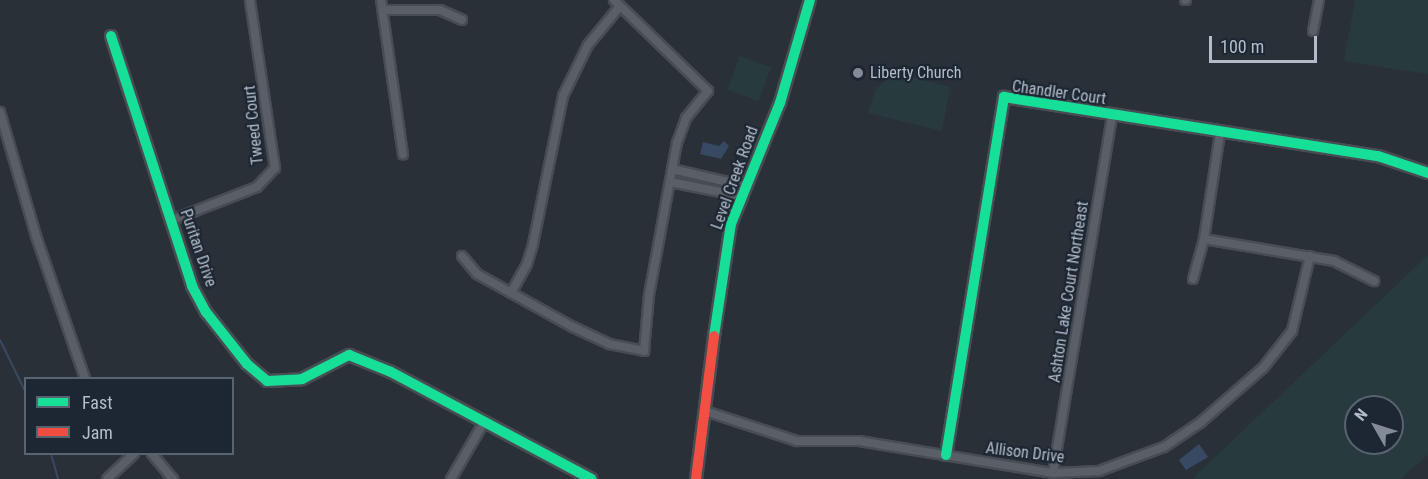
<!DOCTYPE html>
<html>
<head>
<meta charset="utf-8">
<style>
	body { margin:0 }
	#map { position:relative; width:1428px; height:479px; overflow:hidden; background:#2a3038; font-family:"Roboto Condensed",sans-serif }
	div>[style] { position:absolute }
	.green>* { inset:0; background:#273a3e; transform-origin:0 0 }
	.water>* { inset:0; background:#384963 }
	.stream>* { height:2px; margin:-1px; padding:0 1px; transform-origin:1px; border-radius:1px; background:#384963 }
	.roads { filter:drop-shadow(2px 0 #484c53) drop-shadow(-2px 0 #484c53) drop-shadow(0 2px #484c53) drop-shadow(0 -2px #484c53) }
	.street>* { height:8px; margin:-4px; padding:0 4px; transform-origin:4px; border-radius:4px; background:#5a5e66 }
	.fast>* { height:10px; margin:-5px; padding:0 5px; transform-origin:5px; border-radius:5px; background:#16e098 }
	.jam>* { height:10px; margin:-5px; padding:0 5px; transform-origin:5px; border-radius:5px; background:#f24e42 }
	.dots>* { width:16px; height:16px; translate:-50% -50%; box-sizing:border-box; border:3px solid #1d2633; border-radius:50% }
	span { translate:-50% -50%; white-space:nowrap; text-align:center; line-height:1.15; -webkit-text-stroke:4.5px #1d2633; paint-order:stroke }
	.poi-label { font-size:16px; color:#b4bcc9 }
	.left { translate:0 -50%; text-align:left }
	.street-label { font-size:16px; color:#b4bcc9 }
	.legend { position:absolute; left:24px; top:377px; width:210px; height:78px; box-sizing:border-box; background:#1d2633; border:2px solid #59626f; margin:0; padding:8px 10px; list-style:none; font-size:18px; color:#b4bcc9 }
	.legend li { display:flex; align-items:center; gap:12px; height:30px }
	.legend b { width:30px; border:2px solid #59626f }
	.north { position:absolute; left:1344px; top:395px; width:60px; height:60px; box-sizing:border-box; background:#1d2633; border:2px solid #59626f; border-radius:50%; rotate:309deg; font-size:16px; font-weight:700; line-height:24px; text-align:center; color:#b4bcc9 }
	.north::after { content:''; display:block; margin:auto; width:21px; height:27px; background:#848b96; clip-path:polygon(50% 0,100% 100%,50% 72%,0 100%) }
	.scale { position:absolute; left:1209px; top:36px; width:108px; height:27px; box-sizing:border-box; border:3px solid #b4bcc9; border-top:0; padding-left:8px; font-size:18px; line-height:21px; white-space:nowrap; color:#b4bcc9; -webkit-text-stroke:4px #1d2633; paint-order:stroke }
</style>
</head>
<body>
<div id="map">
	<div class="green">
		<div style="clip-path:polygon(1355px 0,1428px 0,1428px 74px,1344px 61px)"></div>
		<div style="left:740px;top:56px;width:33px;height:36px;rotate:20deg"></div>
		<div style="clip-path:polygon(894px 72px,950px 87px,942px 131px,868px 113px,875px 90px)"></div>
		<div style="clip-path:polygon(evenodd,1428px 255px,1428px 455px,1400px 479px,1192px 479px,1428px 255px,1356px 407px,1392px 407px,1392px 443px,1356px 443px,1356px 407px)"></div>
	</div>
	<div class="water">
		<div style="clip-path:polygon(724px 141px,729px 146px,721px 159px,700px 154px,703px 142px,719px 146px)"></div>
		<div style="clip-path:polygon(1199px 444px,1208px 457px,1186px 470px,1179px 460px)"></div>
	</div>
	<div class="stream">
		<div style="left:0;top:340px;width:59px;rotate:63.9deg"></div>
		<div style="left:51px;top:454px;width:26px;rotate:74deg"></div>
	</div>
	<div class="roads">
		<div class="street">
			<div style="left:381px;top:0;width:156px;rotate:81.9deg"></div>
			<div style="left:1185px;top:0;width:1px"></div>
			<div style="left:383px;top:10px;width:57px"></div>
			<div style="left:440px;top:10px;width:24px;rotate:24deg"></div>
			<div style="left:1313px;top:31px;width:32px;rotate:-79deg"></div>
			<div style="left:0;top:112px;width:129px;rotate:73.8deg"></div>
			<div style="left:36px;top:236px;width:150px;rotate:71deg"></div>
			<div style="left:672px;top:169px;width:75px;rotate:13.1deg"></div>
			<div style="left:670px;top:182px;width:72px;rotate:11.2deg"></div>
			<div style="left:172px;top:220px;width:91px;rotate:-21.2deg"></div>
			<div style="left:257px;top:187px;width:26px;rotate:-47deg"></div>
			<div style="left:275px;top:168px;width:170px;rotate:-98.5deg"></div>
			<div style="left:1204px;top:239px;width:132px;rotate:9.6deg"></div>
			<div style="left:1334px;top:261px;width:45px;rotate:26.6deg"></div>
			<div style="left:462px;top:256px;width:23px;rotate:50deg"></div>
			<div style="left:477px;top:274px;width:110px;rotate:28.9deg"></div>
			<div style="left:573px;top:327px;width:40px;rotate:25deg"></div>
			<div style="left:609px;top:344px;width:36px;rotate:11deg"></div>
			<div style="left:644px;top:351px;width:56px;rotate:-84.9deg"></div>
			<div style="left:649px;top:295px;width:155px;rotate:-79.6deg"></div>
			<div style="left:677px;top:143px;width:27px;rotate:-70deg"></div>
			<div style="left:686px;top:118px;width:35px;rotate:-51deg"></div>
			<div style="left:708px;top:91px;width:131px;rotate:-135.9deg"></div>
			<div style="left:1193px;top:279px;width:41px;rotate:-74.6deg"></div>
			<div style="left:1204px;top:239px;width:107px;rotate:-81.4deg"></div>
			<div style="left:511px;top:293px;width:33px;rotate:-61deg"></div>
			<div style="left:527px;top:264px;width:21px;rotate:-73deg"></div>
			<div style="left:533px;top:244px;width:151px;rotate:-78.5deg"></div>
			<div style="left:563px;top:96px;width:57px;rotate:-63.9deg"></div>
			<div style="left:588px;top:45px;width:50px;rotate:-50.6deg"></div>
			<div style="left:705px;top:411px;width:97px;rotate:18.1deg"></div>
			<div style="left:797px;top:441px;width:62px"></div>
			<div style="left:859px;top:441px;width:197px;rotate:9.4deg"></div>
			<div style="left:1053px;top:473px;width:46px;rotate:-2.5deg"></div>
			<div style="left:1099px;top:471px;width:69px;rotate:-20.3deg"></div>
			<div style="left:1164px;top:447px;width:45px;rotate:-34deg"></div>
			<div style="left:1201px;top:422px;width:82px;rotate:-41.1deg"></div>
			<div style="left:1263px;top:368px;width:47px;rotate:-51.9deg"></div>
			<div style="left:1292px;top:331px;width:77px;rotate:-76.5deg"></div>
			<div style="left:152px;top:454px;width:33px;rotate:50deg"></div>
			<div style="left:1053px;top:473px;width:362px;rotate:-80.6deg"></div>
			<div style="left:107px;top:479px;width:37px;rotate:-43deg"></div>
			<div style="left:451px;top:479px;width:66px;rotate:-59.9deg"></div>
		</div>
		<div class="fast">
			<div style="left:111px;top:36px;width:263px;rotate:72deg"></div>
			<div style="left:192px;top:286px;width:30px;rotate:62deg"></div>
			<div style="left:206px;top:312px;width:66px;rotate:51.7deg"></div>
			<div style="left:247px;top:364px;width:26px;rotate:40deg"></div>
			<div style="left:267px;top:381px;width:35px;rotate:-3deg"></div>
			<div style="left:302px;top:379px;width:53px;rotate:-27.1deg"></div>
			<div style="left:349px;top:355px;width:45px;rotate:22deg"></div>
			<div style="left:391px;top:372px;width:227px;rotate:28.1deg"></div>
			<div style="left:714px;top:336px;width:113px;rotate:-81.4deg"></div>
			<div style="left:731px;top:224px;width:131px;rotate:-68deg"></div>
			<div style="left:780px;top:103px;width:107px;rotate:-73.8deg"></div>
			<div style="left:946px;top:455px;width:363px;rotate:-80.8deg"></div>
			<div style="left:1004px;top:97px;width:379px;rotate:9deg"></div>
			<div style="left:1378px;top:156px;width:53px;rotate:18.8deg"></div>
		</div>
		<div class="jam">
			<div style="left:696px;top:479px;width:144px;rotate:-82.8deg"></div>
		</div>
	</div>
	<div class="dots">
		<div style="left:858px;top:73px;background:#848b96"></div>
	</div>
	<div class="poi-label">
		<span class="left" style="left:870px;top:73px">Liberty Church</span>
	</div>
	<div class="street-label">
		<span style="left:1059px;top:93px;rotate:8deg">Chandler Court</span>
		<span style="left:254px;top:125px;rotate:-96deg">Tweed Court</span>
		<span style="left:735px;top:178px;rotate:-70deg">Level Creek Road</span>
		<span style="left:198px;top:248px;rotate:71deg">Puritan Drive</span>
		<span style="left:1069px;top:292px;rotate:-81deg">Ashton Lake Court Northeast</span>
		<span style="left:1025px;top:453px;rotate:7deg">Allison Drive</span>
	</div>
	<ul class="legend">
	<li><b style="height:8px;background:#16e098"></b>Fast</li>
	<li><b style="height:8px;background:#f24e42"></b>Jam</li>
	</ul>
	<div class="north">N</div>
	<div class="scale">100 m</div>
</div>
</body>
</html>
